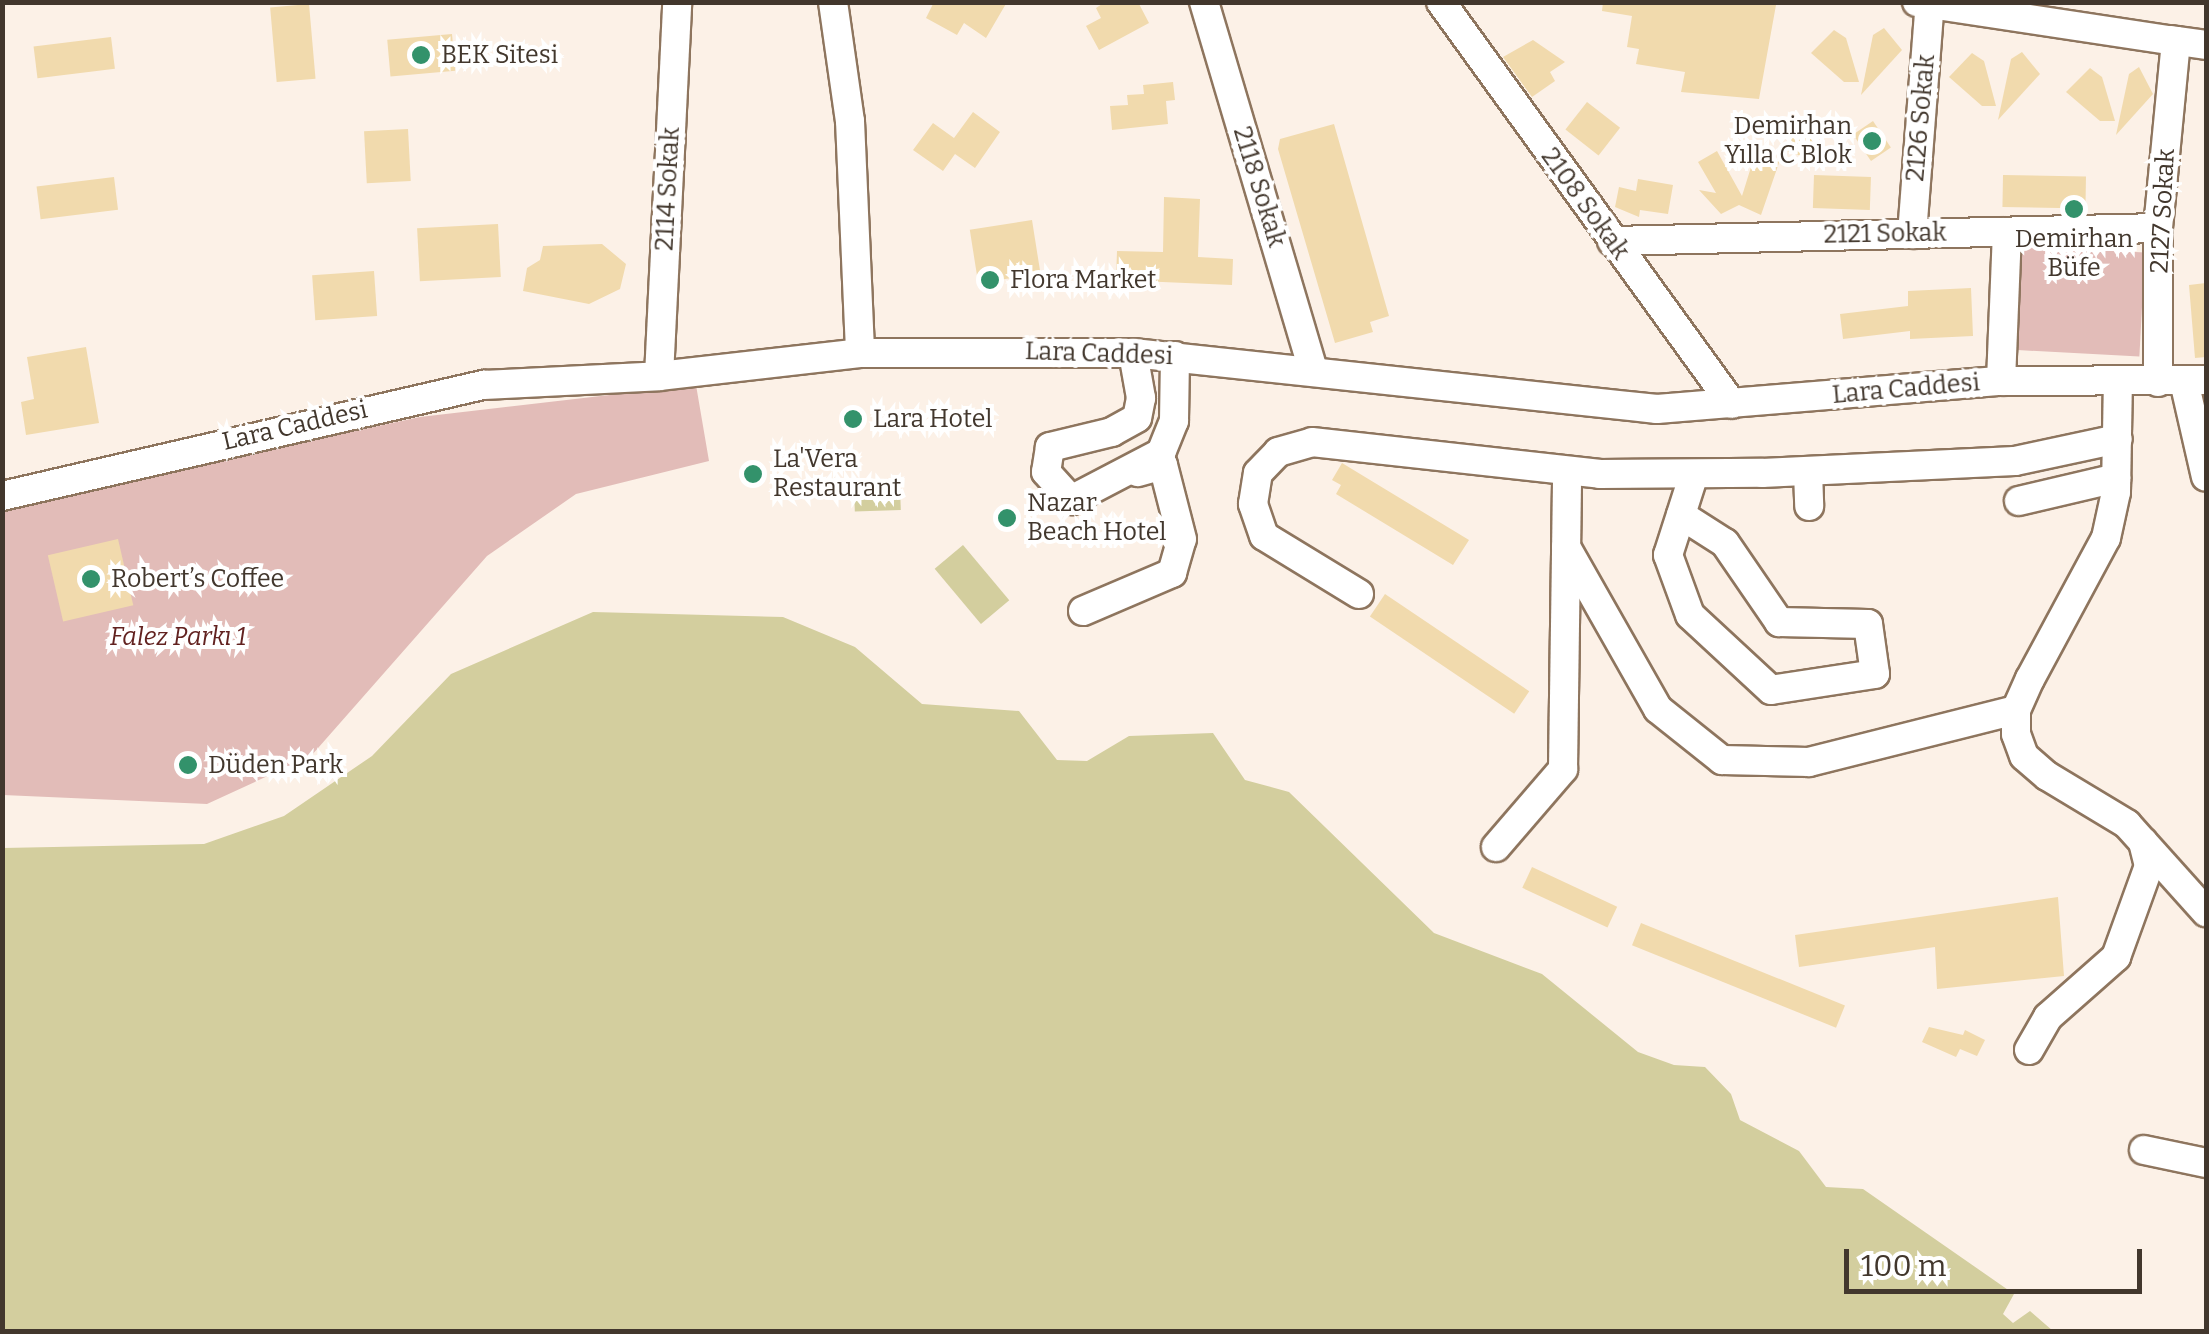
<!DOCTYPE html>
<html>
<head>
<meta charset="utf-8">
<style>
	body { margin:0 }
	#map { position:relative; width:2209px; height:1334px; overflow:hidden; background:#fcf1e7; font-family:Bitter,serif }
	div>[style] { position:absolute }
	.green>* { inset:0; background:#e2bcb8; transform-origin:0 0 }
	.water>* { inset:0; background:#d3ce9e; transform-origin:0 0 }
	.building>* { inset:0; background:#f1daad; transform-origin:0 0 }
	.roads { filter:drop-shadow(2px 0 #8e755e) drop-shadow(-2px 0 #8e755e) drop-shadow(0 2px #8e755e) drop-shadow(0 -2px #8e755e) }
	.minor>* { height:28px; margin:-14px; padding:0 14px; transform-origin:14px; border-radius:14px; background:#fff }
	.dots>* { width:28px; height:28px; translate:-50% -50%; box-sizing:border-box; border:5px solid #fff; border-radius:50% }
	span { translate:-50% -50%; white-space:nowrap; text-align:center; line-height:1.15; -webkit-text-stroke:8px #fff; paint-order:stroke }
	.poi-label { font-size:25px; color:#42372d }
	.left { translate:0 -50%; text-align:left }
	.right { translate:-100% -50%; text-align:right }
	.street-label { font-size:25px; color:#42372d }
	.park-label { font-size:25px; color:#622220; font-style:italic }
	.frame { position:absolute; inset:0; border:5px solid #42372d; pointer-events:none }
	.scale { position:absolute; left:1844px; top:1249px; width:298px; height:45px; box-sizing:border-box; border:5px solid #42372d; border-top:0; padding-left:12px; font-size:30px; line-height:35px; white-space:nowrap; color:#42372d; -webkit-text-stroke:8px #fff; paint-order:stroke }
</style>
</head>
<body>
<div id="map">
	<div class="green">
		<div style="left:2019px;top:246px;width:126px;height:104px;rotate:3deg"></div>
		<div style="clip-path:polygon(696px 385px,709px 461px,576px 494px,487px 556px,311px 756px,207px 804px,3px 795px,3px 507px,420px 417px)"></div>
	</div>
	<div class="water">
		<div style="left:900px;top:487px;width:23px;height:46px;rotate:88deg"></div>
		<div style="left:963px;top:545px;width:72px;height:37px;rotate:50deg"></div>
		<div style="clip-path:polygon(593px 612px,783px 617px,855px 647px,922px 704px,1019px 711px,1057px 760px,1087px 761px,1129px 736px,1213px 733px,1245px 780px,1289px 792px,1434px 933px,1542px 974px,1638px 1052px,1674px 1065px,1705px 1067px,1731px 1094px,1740px 1120px,1799px 1151px,1826px 1187px,1863px 1189px,2014px 1294px,2003px 1314px,2013px 1323px,2030px 1311px,2053px 1331px,3px 1331px,3px 848px,204px 844px,284px 816px,372px 756px,451px 674px)"></div>
	</div>
	<div class="building">
		<div style="clip-path:polygon(934px 2px,1007px 2px,986px 38px,964px 23px,957px 35px,926px 18px)"></div>
		<div style="clip-path:polygon(1105px 2px,1138px 2px,1149px 23px,1099px 50px,1086px 26px,1101px 18px,1096px 8px)"></div>
		<div style="clip-path:polygon(1603px 2px,1776px 5px,1759px 99px,1681px 92px,1685px 72px,1636px 64px,1639px 49px,1627px 47px,1632px 16px,1602px 11px)"></div>
		<div style="left:309px;top:4px;width:75px;height:39px;rotate:85deg"></div>
		<div style="clip-path:polygon(1884px 28px,1902px 50px,1861px 95px,1873px 35px)"></div>
		<div style="clip-path:polygon(1834px 30px,1846px 38px,1859px 82px,1844px 82px,1811px 53px)"></div>
		<div style="left:452px;top:34px;width:37px;height:65px;rotate:85deg"></div>
		<div style="left:111px;top:37px;width:32px;height:78px;rotate:83deg"></div>
		<div style="clip-path:polygon(1533px 40px,1565px 62px,1550px 72px,1555px 81px,1532px 97px,1503px 57px)"></div>
		<div style="clip-path:polygon(2022px 52px,2040px 74px,1998px 120px,2011px 59px)"></div>
		<div style="clip-path:polygon(1972px 53px,1984px 61px,1996px 106px,1982px 106px,1949px 77px)"></div>
		<div style="clip-path:polygon(2139px 67px,2153px 94px,2116px 135px,2129px 74px)"></div>
		<div style="clip-path:polygon(2090px 68px,2102px 77px,2115px 121px,2100px 121px,2066px 92px)"></div>
		<div style="clip-path:polygon(1173px 82px,1175px 100px,1166px 101px,1168px 124px,1112px 130px,1110px 106px,1128px 105px,1127px 95px,1144px 94px,1143px 85px)"></div>
		<div style="left:1587px;top:102px;width:42px;height:35px;rotate:38deg"></div>
		<div style="clip-path:polygon(973px 112px,1000px 132px,975px 168px,955px 154px,943px 171px,913px 150px,933px 123px,954px 138px)"></div>
		<div style="left:1798px;top:120px;width:24px;height:33px;rotate:19deg"></div>
		<div style="left:1873px;top:121px;width:32px;height:24px;rotate:56deg"></div>
		<div style="clip-path:polygon(1334px 124px,1389px 316px,1370px 322px,1373px 332px,1335px 343px,1278px 149px,1280px 139px)"></div>
		<div style="left:408px;top:129px;width:52px;height:44px;rotate:87deg"></div>
		<div style="clip-path:polygon(1717px 151px,1742px 196px,1756px 151px,1780px 160px,1761px 215px,1739px 205px,1721px 214px,1699px 190px,1716px 193px,1698px 162px)"></div>
		<div style="left:1814px;top:175px;width:57px;height:33px;rotate:2deg"></div>
		<div style="left:2003px;top:175px;width:83px;height:32px;rotate:1deg"></div>
		<div style="left:114px;top:177px;width:33px;height:78px;rotate:83deg"></div>
		<div style="clip-path:polygon(1638px 179px,1673px 185px,1668px 214px,1640px 210px,1639px 217px,1615px 207px,1619px 187px,1636px 191px)"></div>
		<div style="clip-path:polygon(1164px 197px,1200px 199px,1198px 257px,1233px 259px,1232px 285px,1116px 280px,1117px 251px,1163px 252px)"></div>
		<div style="left:1032px;top:220px;width:54px;height:63px;rotate:81deg"></div>
		<div style="left:498px;top:224px;width:53px;height:81px;rotate:87deg"></div>
		<div style="clip-path:polygon(602px 244px,626px 264px,620px 289px,589px 304px,523px 291px,527px 268px,540px 260px,543px 246px)"></div>
		<div style="left:374px;top:271px;width:45px;height:62px;rotate:86deg"></div>
		<div style="clip-path:polygon(2206px 283px,2206px 357px,2195px 358px,2189px 285px)"></div>
		<div style="clip-path:polygon(1971px 288px,1973px 336px,1910px 339px,1910px 331px,1843px 339px,1840px 314px,1908px 306px,1908px 291px)"></div>
		<div style="clip-path:polygon(86px 347px,99px 423px,26px 435px,21px 402px,34px 399px,27px 357px)"></div>
		<div style="clip-path:polygon(1342px 463px,1469px 540px,1453px 565px,1336px 494px,1341px 485px,1332px 480px)"></div>
		<div style="left:118px;top:539px;width:68px;height:72px;rotate:77deg"></div>
		<div style="left:1385px;top:594px;width:174px;height:27px;rotate:34deg"></div>
		<div style="left:1532px;top:867px;width:94px;height:23px;rotate:25deg"></div>
		<div style="clip-path:polygon(2058px 897px,2064px 976px,1937px 989px,1935px 947px,1799px 967px,1795px 935px)"></div>
		<div style="left:1641px;top:923px;width:220px;height:24px;rotate:22deg"></div>
		<div style="clip-path:polygon(1929px 1027px,1963px 1035px,1965px 1030px,1985px 1040px,1977px 1056px,1960px 1049px,1956px 1057px,1922px 1042px)"></div>
	</div>
	<div class="roads">
		<div class="minor">
			<div style="left:833px;top:2px;width:120px;rotate:81.9deg"></div>
			<div style="left:850px;top:121px;width:232px;rotate:87.5deg"></div>
			<div style="left:1204px;top:2px;width:385px;rotate:73.5deg"></div>
			<div style="left:1441px;top:2px;width:496px;rotate:54.1deg"></div>
			<div style="left:1917px;top:2px;width:262px;rotate:8.6deg"></div>
			<div style="left:2176px;top:41px;width:188px;rotate:95.5deg"></div>
			<div style="left:2158px;top:228px;width:154px;rotate:90deg"></div>
			<div style="left:2171px;top:40px;width:35px;rotate:8deg"></div>
			<div style="left:1912px;top:234px;width:233px;rotate:-85.6deg"></div>
			<div style="left:1612px;top:241px;width:546px;rotate:-1.36deg"></div>
			<div style="left:1133px;top:353px;width:46px;rotate:79.9deg"></div>
			<div style="left:1141px;top:398px;width:20px;rotate:101deg"></div>
			<div style="left:1137px;top:418px;width:29px;rotate:151deg"></div>
			<div style="left:1112px;top:432px;width:64px;rotate:166.4deg"></div>
			<div style="left:1050px;top:447px;width:25px;rotate:99deg"></div>
			<div style="left:1046px;top:472px;width:38px;rotate:48deg"></div>
			<div style="left:1071px;top:500px;width:102px;rotate:-27.6deg"></div>
			<div style="left:1161px;top:453px;width:35px;rotate:-68deg"></div>
			<div style="left:1174px;top:421px;width:65px;rotate:-89.1deg"></div>
			<div style="left:659px;top:376px;width:374px;rotate:-87.2deg"></div>
			<div style="left:2001px;top:381px;width:149px;rotate:-87.7deg"></div>
			<div style="left:2184px;top:381px;width:98px;rotate:77.1deg"></div>
			<div style="left:1808px;top:471px;width:35px;rotate:88deg"></div>
			<div style="left:2px;top:496px;width:495px;rotate:-13deg"></div>
			<div style="left:484px;top:385px;width:175px;rotate:-2.9deg"></div>
			<div style="left:659px;top:376px;width:202px;rotate:-6.5deg"></div>
			<div style="left:860px;top:353px;width:273px"></div>
			<div style="left:1133px;top:353px;width:527px;rotate:6.1deg"></div>
			<div style="left:1657px;top:409px;width:345px;rotate:-4.7deg"></div>
			<div style="left:2001px;top:381px;width:205px;rotate:-0.3deg"></div>
			<div style="left:2019px;top:501px;width:100px;rotate:-13.3deg"></div>
			<div style="left:1681px;top:515px;width:52px;rotate:32.5deg"></div>
			<div style="left:1725px;top:543px;width:96px;rotate:55.6deg"></div>
			<div style="left:1779px;top:622px;width:89px;rotate:1.3deg"></div>
			<div style="left:1868px;top:624px;width:50px;rotate:82deg"></div>
			<div style="left:1875px;top:674px;width:105px;rotate:171.3deg"></div>
			<div style="left:1771px;top:690px;width:110px;rotate:-137.2deg"></div>
			<div style="left:1690px;top:615px;width:64px;rotate:-110.1deg"></div>
			<div style="left:1668px;top:555px;width:85px;rotate:-72.2deg"></div>
			<div style="left:1566px;top:547px;width:186px;rotate:60.4deg"></div>
			<div style="left:1658px;top:709px;width:82px;rotate:38.6deg"></div>
			<div style="left:1722px;top:760px;width:87px;rotate:1.3deg"></div>
			<div style="left:1809px;top:762px;width:213px;rotate:-14.1deg"></div>
			<div style="left:1359px;top:594px;width:111px;rotate:-148.6deg"></div>
			<div style="left:1264px;top:536px;width:34px;rotate:-109deg"></div>
			<div style="left:1253px;top:504px;width:31px;rotate:-81deg"></div>
			<div style="left:1258px;top:473px;width:29px;rotate:-46deg"></div>
			<div style="left:1278px;top:452px;width:35px;rotate:-16deg"></div>
			<div style="left:1312px;top:442px;width:290px;rotate:6.3deg"></div>
			<div style="left:1600px;top:474px;width:162px;rotate:-0.4deg"></div>
			<div style="left:1762px;top:473px;width:253px;rotate:-2.7deg"></div>
			<div style="left:2015px;top:461px;width:105px;rotate:-12.1deg"></div>
			<div style="left:1083px;top:611px;width:97px;rotate:-23.1deg"></div>
			<div style="left:1172px;top:573px;width:35px;rotate:-74deg"></div>
			<div style="left:1182px;top:539px;width:76px;rotate:-104.4deg"></div>
			<div style="left:1163px;top:465px;width:26px;rotate:164deg"></div>
			<div style="left:2144px;top:843px;width:93px;rotate:48.1deg"></div>
			<div style="left:1496px;top:847px;width:103px;rotate:-49.3deg"></div>
			<div style="left:1563px;top:769px;width:297px;rotate:-89.2deg"></div>
			<div style="left:2029px;top:1050px;width:38px;rotate:-60deg"></div>
			<div style="left:2048px;top:1017px;width:91px;rotate:-41.4deg"></div>
			<div style="left:2116px;top:957px;width:97px;rotate:-70.1deg"></div>
			<div style="left:2149px;top:866px;width:25px;rotate:-104deg"></div>
			<div style="left:2143px;top:842px;width:24px;rotate:-132deg"></div>
			<div style="left:2127px;top:824px;width:93px;rotate:-149deg"></div>
			<div style="left:2047px;top:776px;width:30px;rotate:-139deg"></div>
			<div style="left:2024px;top:756px;width:23px;rotate:-110deg"></div>
			<div style="left:2016px;top:734px;width:24px;rotate:-90deg"></div>
			<div style="left:2016px;top:710px;width:34px;rotate:-66deg"></div>
			<div style="left:2030px;top:679px;width:160px;rotate:-61.7deg"></div>
			<div style="left:2106px;top:538px;width:47px;rotate:-77.7deg"></div>
			<div style="left:2116px;top:492px;width:110px;rotate:-89deg"></div>
			<div style="left:2144px;top:1150px;width:63px;rotate:11.8deg"></div>
		</div>
	</div>
	<div class="dots">
		<div style="left:421px;top:55px;background:#33926b"></div>
		<div style="left:1872px;top:141px;background:#33926b"></div>
		<div style="left:2074px;top:209px;background:#33926b"></div>
		<div style="left:990px;top:280px;background:#33926b"></div>
		<div style="left:853px;top:419px;background:#33926b"></div>
		<div style="left:753px;top:474px;background:#33926b"></div>
		<div style="left:1007px;top:518px;background:#33926b"></div>
		<div style="left:91px;top:579px;background:#33926b"></div>
		<div style="left:188px;top:765px;background:#33926b"></div>
	</div>
	<div class="poi-label">
		<span class="left" style="left:441px;top:55px">BEK Sitesi</span>
		<span class="right" style="left:1852px;top:141px">Demirhan<br>Yılla C Blok</span>
		<span style="left:2074px;top:254px">Demirhan<br>Büfe</span>
		<span class="left" style="left:1010px;top:280px">Flora Market</span>
		<span class="left" style="left:873px;top:419px">Lara Hotel</span>
		<span class="left" style="left:773px;top:474px">La'Vera<br>Restaurant</span>
		<span class="left" style="left:1027px;top:518px">Nazar<br>Beach Hotel</span>
		<span class="left" style="left:111px;top:579px">Robert’s Coffee</span>
		<span class="left" style="left:208px;top:765px">Düden Park</span>
	</div>
	<div class="street-label">
		<span style="left:1921px;top:118px;rotate:-85deg">2126 Sokak</span>
		<span style="left:1259px;top:187px;rotate:73deg">2118 Sokak</span>
		<span style="left:668px;top:189px;rotate:-87deg">2114 Sokak</span>
		<span style="left:1585px;top:204px;rotate:54deg">2108 Sokak</span>
		<span style="left:2163px;top:211px;rotate:-87deg">2127 Sokak</span>
		<span style="left:1885px;top:234px;rotate:-1deg">2121 Sokak</span>
		<span style="left:1099px;top:354px;rotate:2deg">Lara Caddesi</span>
		<span style="left:1906px;top:389px;rotate:-5deg">Lara Caddesi</span>
		<span style="left:295px;top:426px;rotate:-13deg">Lara Caddesi</span>
	</div>
	<div class="park-label">
		<span style="left:178px;top:637px">Falez Parkı 1</span>
	</div>
	<div class="frame"></div>
	<div class="scale">100 m</div>
</div>
</body>
</html>
